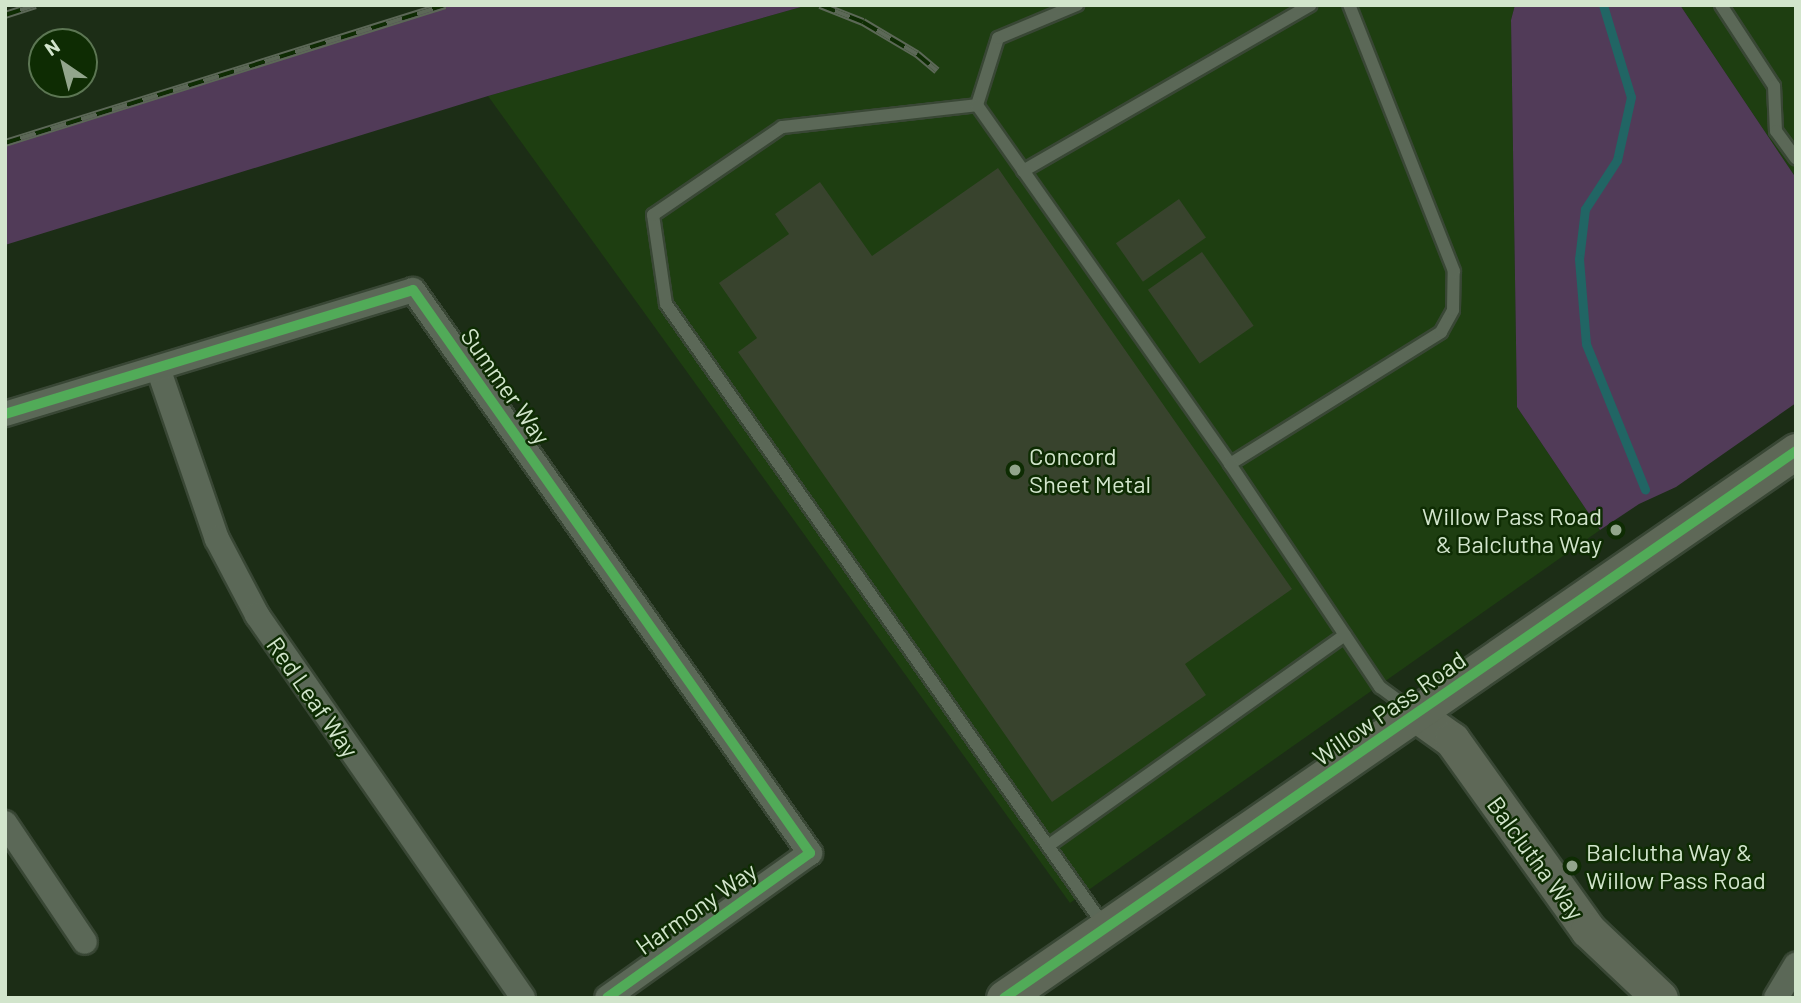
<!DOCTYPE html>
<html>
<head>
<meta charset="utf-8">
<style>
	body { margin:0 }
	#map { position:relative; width:1801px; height:1003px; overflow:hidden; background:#1c2d16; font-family:Barlow,sans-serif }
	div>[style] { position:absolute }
	.built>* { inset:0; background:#1e3e11 }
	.green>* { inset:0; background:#513b58 }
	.stream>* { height:9px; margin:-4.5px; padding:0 4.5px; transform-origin:4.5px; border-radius:4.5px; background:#216564 }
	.building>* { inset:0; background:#38432d; transform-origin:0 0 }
	.roads { filter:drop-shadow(2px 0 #394735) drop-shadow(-2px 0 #394735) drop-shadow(0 2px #394735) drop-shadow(0 -2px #394735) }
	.lane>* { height:12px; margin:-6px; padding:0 6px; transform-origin:6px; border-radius:6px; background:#5b6857 }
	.street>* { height:24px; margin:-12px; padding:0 12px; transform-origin:12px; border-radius:12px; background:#5b6857 }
	.secondary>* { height:35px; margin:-17.5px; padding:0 17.5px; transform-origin:17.5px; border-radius:17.5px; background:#5e6857 }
	.rail>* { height:8px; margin-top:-4px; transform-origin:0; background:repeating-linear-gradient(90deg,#0e2c03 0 16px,#5c6857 0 32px); box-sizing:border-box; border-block:2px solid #5c6857 }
	.cycleway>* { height:10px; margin:-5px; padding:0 5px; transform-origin:5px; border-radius:5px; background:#51ab58 }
	.dots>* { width:19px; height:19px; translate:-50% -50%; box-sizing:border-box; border:4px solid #0e2c03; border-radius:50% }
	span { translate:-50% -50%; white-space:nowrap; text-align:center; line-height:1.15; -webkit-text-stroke:5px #0e2c03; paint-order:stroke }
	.street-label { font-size:24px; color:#d2e5cc }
	.poi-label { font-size:24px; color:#d2e5cc }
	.left { translate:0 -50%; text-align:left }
	.right { translate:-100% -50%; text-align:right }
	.frame { position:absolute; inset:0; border:7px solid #d2e5cc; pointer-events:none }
	.north { position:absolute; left:28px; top:28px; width:70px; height:70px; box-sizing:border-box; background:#0e2c03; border:2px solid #5c7653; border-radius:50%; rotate:325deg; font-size:19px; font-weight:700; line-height:28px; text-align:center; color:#d2e5cc }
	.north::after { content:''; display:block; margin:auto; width:24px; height:32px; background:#92a58c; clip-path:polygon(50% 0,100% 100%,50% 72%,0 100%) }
</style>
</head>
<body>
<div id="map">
	<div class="built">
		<div style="clip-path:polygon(808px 5px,1515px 5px,1511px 20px,1517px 407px,1600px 530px,1070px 903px,488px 96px)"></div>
		<div style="clip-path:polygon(1680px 5px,1796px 5px,1796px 178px)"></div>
	</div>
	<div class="green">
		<div style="clip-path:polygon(445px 5px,808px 5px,488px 96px,5px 245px,5px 143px)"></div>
		<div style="clip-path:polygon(1515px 5px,1680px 5px,1796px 178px,1796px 403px,1676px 487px,1639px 504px,1600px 530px,1517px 407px,1511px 20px)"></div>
	</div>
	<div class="stream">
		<div style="left:1603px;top:5px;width:96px;rotate:73.1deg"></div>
		<div style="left:1631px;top:97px;width:65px;rotate:102.5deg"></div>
		<div style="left:1617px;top:160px;width:59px;rotate:123.1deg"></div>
		<div style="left:1585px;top:209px;width:50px;rotate:96.8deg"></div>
		<div style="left:1579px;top:259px;width:85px;rotate:85.3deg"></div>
		<div style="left:1586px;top:344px;width:157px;rotate:67.9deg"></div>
	</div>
	<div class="building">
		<div style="clip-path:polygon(998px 168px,1292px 589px,1185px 664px,1206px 695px,1052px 802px,738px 352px,757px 338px,719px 283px,789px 234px,775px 214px,820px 182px,872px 256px)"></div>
		<div style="left:1179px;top:199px;width:47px;height:77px;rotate:55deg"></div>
		<div style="left:1202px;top:252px;width:90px;height:66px;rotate:55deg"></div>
	</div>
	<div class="roads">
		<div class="lane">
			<div style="left:1721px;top:5px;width:97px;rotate:56.8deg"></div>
			<div style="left:1774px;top:86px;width:45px;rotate:87.5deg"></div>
			<div style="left:1776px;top:131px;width:34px;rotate:54deg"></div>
			<div style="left:977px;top:105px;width:70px;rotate:-72.6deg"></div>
			<div style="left:998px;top:38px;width:86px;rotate:-22.7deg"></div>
			<div style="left:1023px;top:171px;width:332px;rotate:-30deg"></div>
			<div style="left:1230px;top:464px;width:249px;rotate:-32deg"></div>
			<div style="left:1441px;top:332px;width:25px;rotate:-61deg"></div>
			<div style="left:1453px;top:310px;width:39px;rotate:-89deg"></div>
			<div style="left:1454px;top:271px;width:286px;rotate:-111.5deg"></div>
			<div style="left:1048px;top:846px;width:364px;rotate:-35.4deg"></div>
			<div style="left:1105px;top:927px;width:762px;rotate:-125.17deg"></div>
			<div style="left:666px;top:304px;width:90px;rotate:-98.3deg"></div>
			<div style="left:653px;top:215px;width:156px;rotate:-34.3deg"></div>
			<div style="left:782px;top:127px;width:196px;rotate:-6.4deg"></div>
			<div style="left:977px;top:105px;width:439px;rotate:54.8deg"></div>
			<div style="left:1230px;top:464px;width:269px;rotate:56.1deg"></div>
			<div style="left:1380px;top:687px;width:42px;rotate:36.3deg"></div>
		</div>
		<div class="street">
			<div style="left:158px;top:368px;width:181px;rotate:71deg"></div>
			<div style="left:217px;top:539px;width:86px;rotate:62.2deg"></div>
			<div style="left:257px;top:615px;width:466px;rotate:55.2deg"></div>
			<div style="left:5px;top:414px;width:426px;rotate:-16.9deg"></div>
			<div style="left:413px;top:290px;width:689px;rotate:54.81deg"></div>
			<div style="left:810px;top:853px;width:249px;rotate:144.5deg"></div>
			<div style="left:5px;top:823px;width:143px;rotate:56.1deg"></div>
			<div style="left:1776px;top:998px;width:39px;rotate:-59deg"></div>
		</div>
		<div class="secondary">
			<div style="left:1417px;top:715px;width:43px;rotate:35.5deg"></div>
			<div style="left:1452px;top:740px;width:234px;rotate:54.4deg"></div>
			<div style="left:1588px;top:930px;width:99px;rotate:43.4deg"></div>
			<div style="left:1004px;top:998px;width:963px;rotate:-34.63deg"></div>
		</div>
	</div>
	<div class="rail">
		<div style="left:820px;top:5px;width:46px;rotate:21.6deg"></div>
		<div style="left:863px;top:22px;width:63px;rotate:30.7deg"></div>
		<div style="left:917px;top:54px;width:26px;rotate:40deg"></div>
		<div style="left:5px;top:15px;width:32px;rotate:-18deg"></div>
		<div style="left:5px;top:143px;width:461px;rotate:-17.4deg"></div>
	</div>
	<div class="cycleway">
		<div style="left:5px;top:414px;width:426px;rotate:-16.9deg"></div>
		<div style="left:413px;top:290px;width:689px;rotate:54.81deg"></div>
		<div style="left:810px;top:853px;width:249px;rotate:144.5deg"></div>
		<div style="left:1004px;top:998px;width:963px;rotate:-34.63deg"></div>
	</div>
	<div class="dots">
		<div style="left:1015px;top:470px;background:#92a58c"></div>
		<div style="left:1616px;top:530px;background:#92a58c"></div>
		<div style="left:1572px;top:866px;background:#92a58c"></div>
	</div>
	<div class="street-label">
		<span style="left:506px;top:386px;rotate:55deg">Summer Way</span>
		<span style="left:313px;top:697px;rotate:55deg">Red Leaf Way</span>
		<span style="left:1389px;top:708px;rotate:-35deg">Willow Pass Road</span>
		<span style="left:1536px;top:858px;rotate:54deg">Balclutha Way</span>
		<span style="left:696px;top:908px;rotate:-35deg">Harmony Way</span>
	</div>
	<div class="poi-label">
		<span class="left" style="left:1029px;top:470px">Concord<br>Sheet Metal</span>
		<span class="right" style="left:1602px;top:530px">Willow Pass Road<br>&amp; Balclutha Way</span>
		<span class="left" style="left:1586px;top:866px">Balclutha Way &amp;<br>Willow Pass Road</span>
	</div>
	<div class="frame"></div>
	<div class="north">N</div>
</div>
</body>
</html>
